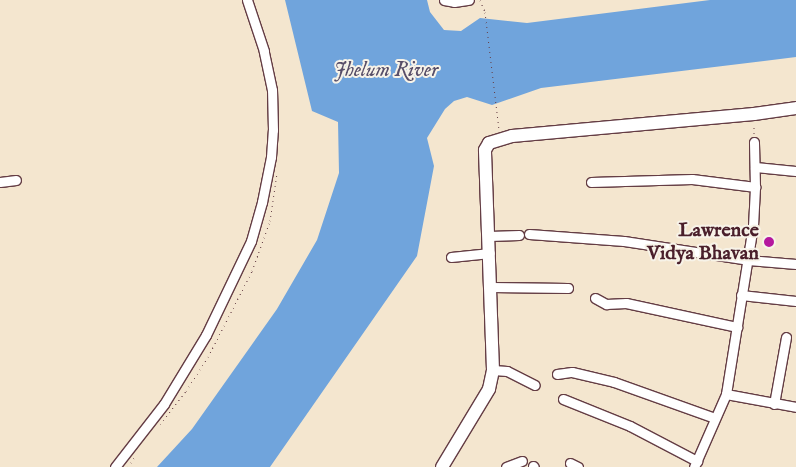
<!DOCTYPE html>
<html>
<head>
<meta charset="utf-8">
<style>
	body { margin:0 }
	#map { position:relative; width:796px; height:467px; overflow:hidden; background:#f4e6cf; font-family:"IM FELL English",serif }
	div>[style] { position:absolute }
	.water>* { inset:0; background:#70a4dc }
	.path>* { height:1px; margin-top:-0.5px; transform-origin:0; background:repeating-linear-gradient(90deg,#643d44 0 1px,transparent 0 5px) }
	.roads { filter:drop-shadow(1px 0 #643d44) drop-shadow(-1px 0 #643d44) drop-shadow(0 1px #643d44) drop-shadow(0 -1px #643d44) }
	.minor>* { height:9px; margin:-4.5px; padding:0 4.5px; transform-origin:4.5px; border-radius:4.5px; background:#fff }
	.secondary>* { height:12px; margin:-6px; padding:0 6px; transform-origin:6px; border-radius:6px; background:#fff }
	.dots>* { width:14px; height:14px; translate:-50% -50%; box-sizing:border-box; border:2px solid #f7f3e8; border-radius:50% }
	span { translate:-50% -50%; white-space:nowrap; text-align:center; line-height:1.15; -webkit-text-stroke:4px #f7f3e8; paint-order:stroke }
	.poi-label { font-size:20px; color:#4a1f2b; font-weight:700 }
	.right { translate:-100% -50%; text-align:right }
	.water-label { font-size:21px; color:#574e69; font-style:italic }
</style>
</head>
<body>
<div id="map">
	<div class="water">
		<div style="clip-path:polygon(285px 0,427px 0,430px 12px,444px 30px,461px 31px,480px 18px,527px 23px,710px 0,796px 0,796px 57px,541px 88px,492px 105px,467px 97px,454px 101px,445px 109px,427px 138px,434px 166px,417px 256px,270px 467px,157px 467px,192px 429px,277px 309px,317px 240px,339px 173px,338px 122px,312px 111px)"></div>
	</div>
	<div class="path">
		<div style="left:480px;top:0;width:13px;rotate:67deg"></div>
		<div style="left:485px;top:12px;width:119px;rotate:83.2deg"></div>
		<div style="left:754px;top:134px;width:9px;rotate:-90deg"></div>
		<div style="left:160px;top:424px;width:42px;rotate:-51.8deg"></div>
		<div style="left:186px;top:391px;width:40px;rotate:-57.1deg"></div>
		<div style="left:208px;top:357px;width:97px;rotate:-62.9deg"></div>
		<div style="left:252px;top:271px;width:53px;rotate:-70.2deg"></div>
		<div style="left:270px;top:221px;width:49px;rotate:-81.7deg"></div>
		<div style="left:128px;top:467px;width:14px;rotate:-56deg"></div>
	</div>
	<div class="roads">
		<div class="minor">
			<div style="left:444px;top:0;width:10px;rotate:11deg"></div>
			<div style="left:454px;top:2px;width:15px;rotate:-8deg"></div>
			<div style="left:755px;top:167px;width:41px;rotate:5.6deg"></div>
			<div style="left:0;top:182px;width:16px;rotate:-7deg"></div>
			<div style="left:591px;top:182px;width:101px;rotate:-1.7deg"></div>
			<div style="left:692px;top:179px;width:64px;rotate:7.2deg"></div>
			<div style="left:529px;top:234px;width:95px;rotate:4.2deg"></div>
			<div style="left:624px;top:241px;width:125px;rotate:8.7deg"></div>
			<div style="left:748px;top:260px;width:48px;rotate:4.8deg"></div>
			<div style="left:489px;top:236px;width:30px;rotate:-2deg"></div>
			<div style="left:451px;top:257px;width:39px;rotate:-6deg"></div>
			<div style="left:491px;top:287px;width:77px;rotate:0.7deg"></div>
			<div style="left:741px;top:295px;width:55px;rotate:6.2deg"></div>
			<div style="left:595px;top:298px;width:13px;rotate:29deg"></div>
			<div style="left:606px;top:304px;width:20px;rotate:-3deg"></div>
			<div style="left:626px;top:303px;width:114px;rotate:12.2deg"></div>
			<div style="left:493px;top:370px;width:14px;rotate:4deg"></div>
			<div style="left:507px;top:371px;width:31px;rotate:27deg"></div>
			<div style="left:557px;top:374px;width:15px;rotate:-8deg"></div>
			<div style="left:572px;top:372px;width:43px;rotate:13.4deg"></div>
			<div style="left:614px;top:382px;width:107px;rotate:19.6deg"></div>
			<div style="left:726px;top:394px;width:71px;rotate:10.5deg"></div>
			<div style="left:563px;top:399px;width:72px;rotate:21.9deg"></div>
			<div style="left:630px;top:426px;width:76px;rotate:27.6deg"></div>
			<div style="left:774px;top:404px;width:68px;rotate:-79.8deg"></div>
			<div style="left:570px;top:463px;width:9px;rotate:27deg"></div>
			<div style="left:533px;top:466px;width:1px;rotate:45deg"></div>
			<div style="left:115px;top:467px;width:80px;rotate:-52.1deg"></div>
			<div style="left:164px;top:404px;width:81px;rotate:-58.7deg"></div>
			<div style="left:206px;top:335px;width:104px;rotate:-64.4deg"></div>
			<div style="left:251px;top:241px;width:41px;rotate:-74.2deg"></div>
			<div style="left:262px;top:202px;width:46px;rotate:-78.7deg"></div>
			<div style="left:271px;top:157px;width:27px;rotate:-86deg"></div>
			<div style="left:273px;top:130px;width:40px;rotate:-91.4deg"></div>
			<div style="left:272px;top:90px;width:40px;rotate:-102deg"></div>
			<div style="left:264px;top:51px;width:54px;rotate:-108.4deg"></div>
			<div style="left:506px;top:467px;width:17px;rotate:-21deg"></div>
			<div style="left:694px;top:467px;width:80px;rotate:-66.3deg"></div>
			<div style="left:726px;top:394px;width:170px;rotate:-80.9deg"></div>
			<div style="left:753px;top:226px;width:39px;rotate:-87deg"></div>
			<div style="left:755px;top:187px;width:45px;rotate:-91.3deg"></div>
		</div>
		<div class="secondary">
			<div style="left:442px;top:467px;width:91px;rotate:-58.9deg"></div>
			<div style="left:489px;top:389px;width:19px;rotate:-78deg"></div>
			<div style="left:493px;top:370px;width:220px;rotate:-92.1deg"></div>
			<div style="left:485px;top:150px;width:8px;rotate:-60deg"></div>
			<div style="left:489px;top:143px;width:24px;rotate:-17deg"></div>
			<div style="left:512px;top:136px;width:243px;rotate:-5.2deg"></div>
			<div style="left:754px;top:114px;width:42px;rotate:-8.1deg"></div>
		</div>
	</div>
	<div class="dots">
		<div style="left:769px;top:242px;background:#b5179e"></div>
	</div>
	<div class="poi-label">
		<span class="right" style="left:759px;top:242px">Lawrence<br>Vidya Bhavan</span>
	</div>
	<div class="water-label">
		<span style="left:386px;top:71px">Jhelum River</span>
	</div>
</div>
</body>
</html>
